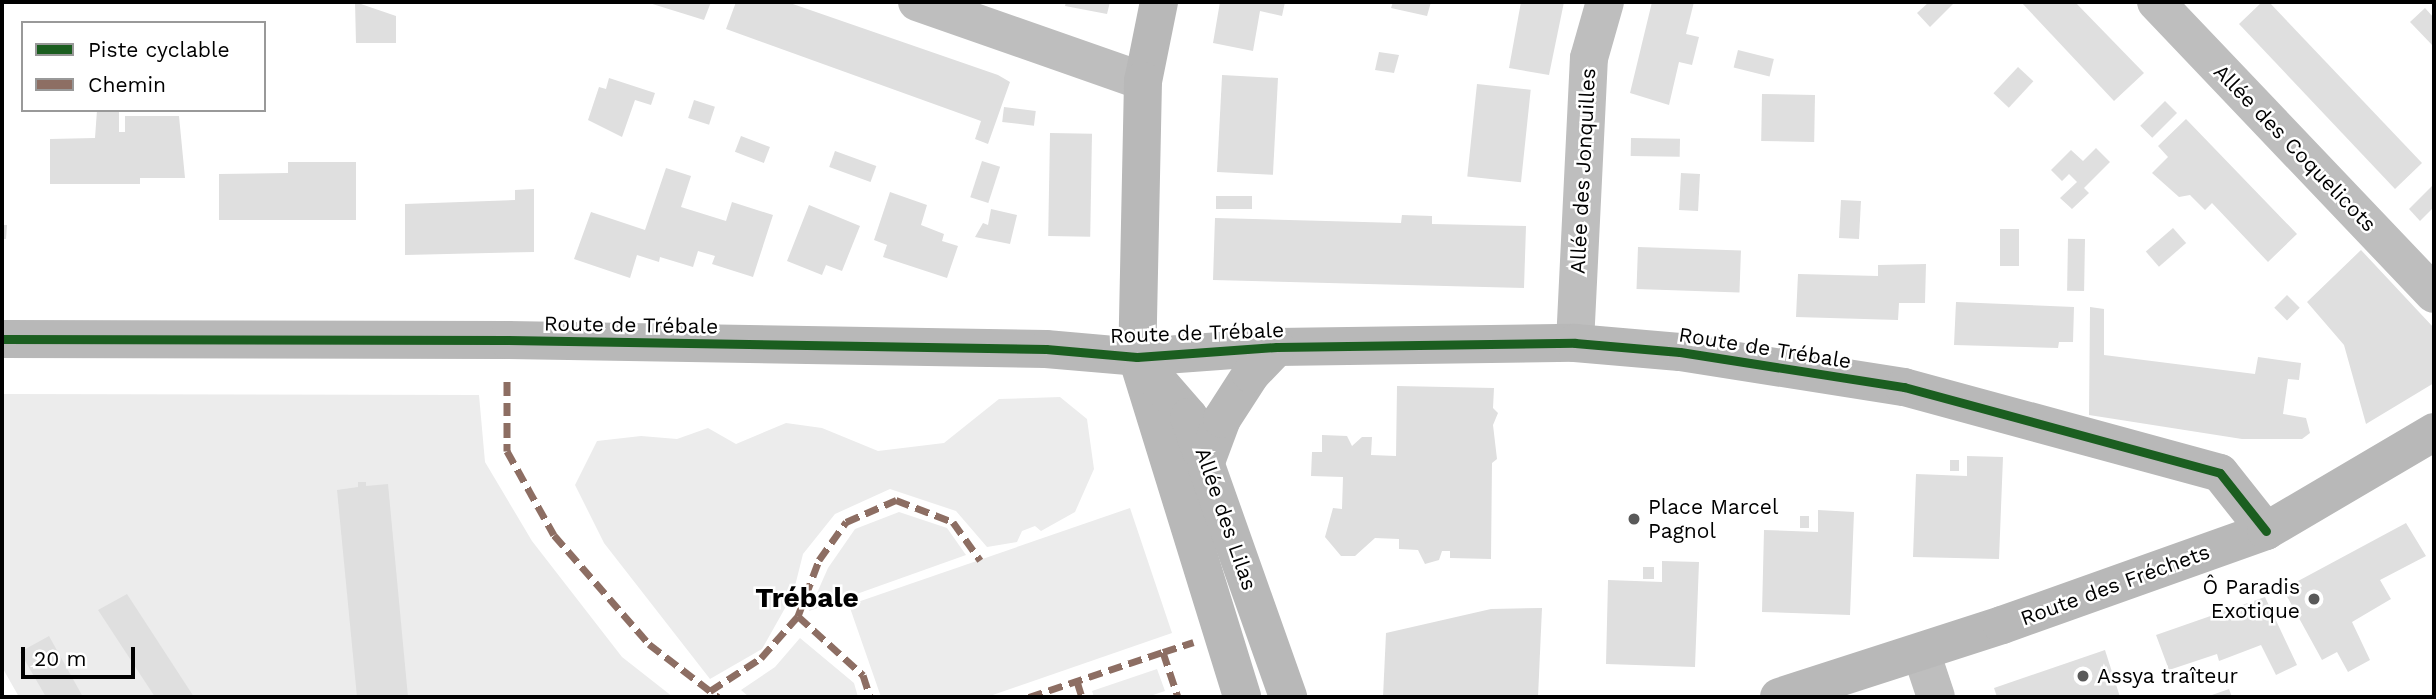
<!DOCTYPE html>
<html>
<head>
<meta charset="utf-8">
<style>
	body { margin:0 }
	#map { position:relative; width:2436px; height:699px; overflow:hidden; background:#fff; font-family:"Work Sans",sans-serif }
	div>[style] { position:absolute }
	.green>* { inset:0; background:#ececec }
	.building>* { inset:0; background:#dfdfdf; transform-origin:0 0 }
	.street>* { height:38px; margin:-19px; padding:0 19px; transform-origin:19px; border-radius:19px; background:#bebebe }
	.secondary>* { height:38px; margin:-19px; padding:0 19px; transform-origin:19px; border-radius:19px; background:#b8b8b8 }
	.quiet>* { height:7px; margin-top:-3.5px; transform-origin:0; background:repeating-linear-gradient(90deg,#8d6e63 0 14px,transparent 0 21px) }
	.cycleway>* { height:9px; margin:-4.5px; padding:0 4.5px; transform-origin:4.5px; border-radius:4.5px; background:#1b5e20 }
	.dots>* { width:19px; height:19px; translate:-50% -50%; box-sizing:border-box; border:4px solid #fff; border-radius:50% }
	span { translate:-50% -50%; white-space:nowrap; text-align:center; line-height:1.15; -webkit-text-stroke:5px #fff; paint-order:stroke }
	.street-label { font-size:21px; color:#000 }
	.poi-label { font-size:21px; color:#000 }
	.left { translate:0 -50%; text-align:left }
	.right { translate:-100% -50%; text-align:right }
	.district-label { font-size:28px; color:#000; font-weight:700 }
	.frame { position:absolute; inset:0; border:4px solid #000; pointer-events:none }
	.legend { position:absolute; left:21px; top:21px; width:245px; height:91px; box-sizing:border-box; background:#fff; border:2px solid #999; margin:0; padding:9px 12px; list-style:none; font-size:21px; color:#000 }
	.legend li { display:flex; align-items:center; gap:14px; height:35px }
	.legend b { width:35px; border:2px solid #999 }
	.scale { position:absolute; left:21px; top:647px; width:114px; height:32px; box-sizing:border-box; border:4px solid #000; border-top:0; padding-left:9px; font-size:21px; line-height:24px; white-space:nowrap; color:#000; -webkit-text-stroke:5px #fff; paint-order:stroke }
</style>
</head>
<body>
<div id="map">
	<div class="green">
		<div style="clip-path:polygon(2px 394px,479px 395px,485px 462px,532px 541px,622px 657px,673px 697px,19px 697px,2px 667px)"></div>
		<div style="clip-path:polygon(1060px 397px,1087px 419px,1094px 469px,1075px 512px,1041px 531px,1035px 526px,1022px 531px,1017px 542px,987px 547px,956px 511px,890px 489px,835px 514px,803px 554px,793px 594px,762px 649px,710px 679px,604px 543px,575px 485px,597px 441px,641px 436px,677px 439px,708px 428px,736px 444px,786px 423px,822px 428px,878px 451px,944px 443px,999px 399px)"></div>
		<div style="clip-path:polygon(1130px 508px,1172px 633px,987px 697px,881px 697px,849px 605px)"></div>
		<div style="clip-path:polygon(899px 512px,947px 528px,966px 555px,809px 611px,828px 568px,855px 529px)"></div>
		<div style="clip-path:polygon(800px 638px,854px 683px,858px 697px,749px 697px,741px 690px,775px 667px)"></div>
		<div style="clip-path:polygon(1157px 669px,1165px 691px,1147px 697px,1094px 697px,1092px 691px)"></div>
	</div>
	<div class="building">
		<div style="clip-path:polygon(355px 2px,396px 16px,396px 43px,356px 43px)"></div>
		<div style="clip-path:polygon(646px 2px,711px 2px,704px 20px)"></div>
		<div style="clip-path:polygon(736px 2px,787px 2px,998px 75px,1010px 82px,988px 144px,975px 139px,981px 121px,726px 29px)"></div>
		<div style="clip-path:polygon(1066px 2px,1110px 2px,1107px 14px,1065px 6px)"></div>
		<div style="clip-path:polygon(1285px 2px,1282px 16px,1260px 11px,1253px 51px,1213px 43px,1220px 2px)"></div>
		<div style="clip-path:polygon(1393px 2px,1431px 2px,1427px 16px,1391px 8px)"></div>
		<div style="clip-path:polygon(1521px 2px,1564px 2px,1549px 75px,1509px 68px)"></div>
		<div style="clip-path:polygon(1652px 2px,1694px 2px,1686px 34px,1699px 37px,1692px 65px,1679px 62px,1669px 105px,1630px 93px)"></div>
		<div style="clip-path:polygon(1929px 2px,1955px 2px,1930px 27px,1917px 13px)"></div>
		<div style="clip-path:polygon(2021px 2px,2075px 2px,2144px 73px,2114px 101px)"></div>
		<div style="clip-path:polygon(2262px 2px,2269px 2px,2422px 163px,2395px 189px,2239px 24px)"></div>
		<div style="clip-path:polygon(2425px 8px,2434px 18px,2434px 47px,2410px 22px)"></div>
		<div style="left:1738px;top:50px;width:37px;height:18px;rotate:14deg"></div>
		<div style="clip-path:polygon(1379px 52px,1399px 55px,1394px 73px,1375px 70px)"></div>
		<div style="left:2018px;top:67px;width:21px;height:36px;rotate:43deg"></div>
		<div style="clip-path:polygon(609px 78px,655px 93px,651px 105px,635px 100px,622px 137px,588px 120px,599px 87px,606px 89px)"></div>
		<div style="left:1278px;top:78px;width:97px;height:56px;rotate:93deg"></div>
		<div style="left:1477px;top:84px;width:54px;height:93px;rotate:6deg"></div>
		<div style="left:1762px;top:94px;width:53px;height:47px;rotate:1deg"></div>
		<div style="left:694px;top:100px;width:22px;height:19px;rotate:18deg"></div>
		<div style="left:2165px;top:101px;width:17px;height:35px;rotate:45deg"></div>
		<div style="left:1004px;top:107px;width:32px;height:15px;rotate:7deg"></div>
		<div style="clip-path:polygon(97px 110px,119px 110px,119px 132px,125px 132px,125px 116px,179px 116px,185px 178px,140px 178px,140px 184px,50px 184px,50px 139px,95px 138px)"></div>
		<div style="clip-path:polygon(2186px 119px,2297px 234px,2268px 262px,2212px 203px,2205px 210px,2190px 195px,2179px 197px,2152px 173px,2168px 157px,2158px 146px)"></div>
		<div style="left:1050px;top:133px;width:42px;height:103px;rotate:1deg"></div>
		<div style="left:741px;top:136px;width:31px;height:17px;rotate:21deg"></div>
		<div style="left:1631px;top:138px;width:49px;height:18px;rotate:1deg"></div>
		<div style="clip-path:polygon(2096px 148px,2110px 162px,2084px 188px,2089px 193px,2072px 209px,2060px 198px,2077px 182px,2069px 174px,2062px 181px,2051px 170px,2071px 150px,2083px 161px)"></div>
		<div style="left:835px;top:151px;width:44px;height:17px;rotate:20deg"></div>
		<div style="left:982px;top:161px;width:19px;height:38px;rotate:18deg"></div>
		<div style="clip-path:polygon(288px 162px,356px 162px,356px 220px,219px 220px,219px 174px,288px 173px)"></div>
		<div style="clip-path:polygon(666px 168px,691px 176px,681px 207px,726px 221px,732px 202px,773px 215px,753px 277px,712px 264px,715px 256px,698px 251px,693px 267px,660px 257px,659px 262px,637px 255px,630px 278px,574px 259px,591px 212px,645px 230px)"></div>
		<div style="left:1681px;top:173px;width:19px;height:37px;rotate:3deg"></div>
		<div style="clip-path:polygon(2434px 184px,2434px 207px,2420px 221px,2409px 209px)"></div>
		<div style="clip-path:polygon(534px 189px,534px 252px,405px 255px,405px 204px,515px 200px,515px 190px)"></div>
		<div style="clip-path:polygon(890px 192px,927px 205px,921px 225px,944px 234px,942px 241px,958px 246px,947px 278px,883px 257px,887px 245px,874px 240px)"></div>
		<div style="left:1216px;top:196px;width:36px;height:13px"></div>
		<div style="left:1841px;top:200px;width:20px;height:38px;rotate:3deg"></div>
		<div style="clip-path:polygon(809px 205px,860px 226px,842px 271px,826px 265px,822px 275px,787px 261px)"></div>
		<div style="clip-path:polygon(991px 209px,1017px 215px,1010px 244px,975px 237px,983px 223px,988px 225px)"></div>
		<div style="clip-path:polygon(1402px 215px,1432px 216px,1432px 224px,1526px 226px,1524px 288px,1213px 280px,1215px 218px,1401px 223px)"></div>
		<div style="clip-path:polygon(2px 225px,7px 225px,6px 239px,2px 239px)"></div>
		<div style="left:2173px;top:228px;width:20px;height:36px;rotate:49deg"></div>
		<div style="left:2000px;top:229px;width:19px;height:37px"></div>
		<div style="left:2085px;top:239px;width:52px;height:17px;rotate:91deg"></div>
		<div style="left:1638px;top:247px;width:103px;height:42px;rotate:2deg"></div>
		<div style="clip-path:polygon(2361px 250px,2434px 328px,2434px 383px,2366px 424px,2344px 345px,2307px 302px)"></div>
		<div style="clip-path:polygon(1926px 264px,1925px 303px,1899px 303px,1898px 320px,1796px 317px,1798px 274px,1878px 276px,1878px 265px)"></div>
		<div style="left:2287px;top:295px;width:18px;height:18px;rotate:45deg"></div>
		<div style="clip-path:polygon(1956px 302px,2074px 307px,2073px 342px,2059px 342px,2058px 348px,1954px 345px)"></div>
		<div style="clip-path:polygon(2090px 307px,2104px 309px,2104px 355px,2255px 374px,2258px 357px,2301px 363px,2299px 380px,2288px 379px,2283px 414px,2306px 418px,2310px 433px,2302px 439px,2242px 439px,2089px 415px)"></div>
		<div style="clip-path:polygon(1397px 386px,1494px 388px,1493px 408px,1498px 413px,1493px 425px,1497px 459px,1492px 463px,1491px 559px,1450px 558px,1450px 551px,1442px 551px,1439px 560px,1425px 564px,1418px 550px,1399px 549px,1399px 539px,1375px 538px,1355px 556px,1341px 556px,1325px 537px,1333px 508px,1342px 509px,1343px 477px,1311px 476px,1312px 452px,1322px 452px,1322px 435px,1347px 436px,1352px 446px,1362px 437px,1372px 437px,1371px 455px,1396px 456px)"></div>
		<div style="clip-path:polygon(1967px 456px,2003px 457px,1999px 559px,1913px 557px,1916px 474px,1967px 476px)"></div>
		<div style="left:1950px;top:460px;width:9px;height:11px"></div>
		<div style="clip-path:polygon(358px 482px,366px 482px,366px 486px,388px 484px,408px 697px,357px 697px,337px 490px,358px 487px)"></div>
		<div style="clip-path:polygon(1818px 510px,1854px 512px,1850px 615px,1762px 612px,1764px 530px,1818px 532px)"></div>
		<div style="left:1800px;top:516px;width:9px;height:12px"></div>
		<div style="clip-path:polygon(2406px 523px,2426px 556px,2380px 580px,2391px 599px,2352px 622px,2370px 660px,2348px 672px,2337px 652px,2322px 660px,2283px 589px)"></div>
		<div style="clip-path:polygon(1662px 561px,1699px 562px,1695px 667px,1606px 664px,1608px 580px,1662px 582px)"></div>
		<div style="left:1643px;top:567px;width:11px;height:12px"></div>
		<div style="clip-path:polygon(127px 594px,194px 697px,155px 697px,98px 610px)"></div>
		<div style="clip-path:polygon(2265px 597px,2297px 665px,2276px 675px,2261px 645px,2219px 661px,2217px 654px,2169px 670px,2156px 635px)"></div>
		<div style="clip-path:polygon(1542px 608px,1538px 697px,1383px 697px,1386px 633px,1491px 609px)"></div>
		<div style="clip-path:polygon(49px 636px,83px 697px,46px 697px,20px 652px)"></div>
		<div style="clip-path:polygon(2105px 650px,2120px 697px,1997px 697px,1994px 688px)"></div>
		<div style="clip-path:polygon(2229px 689px,2232px 697px,2213px 697px,2212px 695px)"></div>
	</div>
	<div class="street">
		<div style="left:917px;top:2px;width:239px;rotate:19.3deg"></div>
		<div style="left:2156px;top:2px;width:403px;rotate:46.4deg"></div>
		<div style="left:1575px;top:343px;width:285px;rotate:-87.2deg"></div>
		<div style="left:1589px;top:58px;width:58px;rotate:-74.1deg"></div>
		<div style="left:1921px;top:652px;width:47px;rotate:71.6deg"></div>
	</div>
	<div class="secondary">
		<div style="left:1159px;top:2px;width:81px;rotate:101.4deg"></div>
		<div style="left:1143px;top:81px;width:276px;rotate:91.2deg"></div>
		<div style="left:1137px;top:357px;width:356px;rotate:72.8deg"></div>
		<div style="left:2px;top:339px;width:506px;rotate:0.11deg"></div>
		<div style="left:508px;top:340px;width:538px;rotate:0.96deg"></div>
		<div style="left:1046px;top:349px;width:91px;rotate:5deg"></div>
		<div style="left:1137px;top:357px;width:140px;rotate:-4.1deg"></div>
		<div style="left:1277px;top:347px;width:298px;rotate:-0.8deg"></div>
		<div style="left:1575px;top:343px;width:105px;rotate:4.9deg"></div>
		<div style="left:1680px;top:352px;width:227px;rotate:8.9deg"></div>
		<div style="left:1904px;top:387px;width:327px;rotate:15.2deg"></div>
		<div style="left:2220px;top:473px;width:74px;rotate:51.6deg"></div>
		<div style="left:1143px;top:364px;width:70px;rotate:49deg"></div>
		<div style="left:1189px;top:417px;width:297px;rotate:70.5deg"></div>
		<div style="left:1206px;top:462px;width:46px;rotate:-69.6deg"></div>
		<div style="left:1222px;top:419px;width:54px;rotate:-57.2deg"></div>
		<div style="left:1251px;top:374px;width:37px;rotate:-46deg"></div>
		<div style="left:1779px;top:697px;width:234px;rotate:-17.9deg"></div>
		<div style="left:2002px;top:625px;width:280px;rotate:-19.6deg"></div>
		<div style="left:2266px;top:531px;width:195px;rotate:-30.5deg"></div>
	</div>
	<div class="quiet">
		<div style="left:507px;top:381px;width:70px;rotate:90deg"></div>
		<div style="left:507px;top:451px;width:96px;rotate:60.8deg"></div>
		<div style="left:554px;top:535px;width:145px;rotate:48.9deg"></div>
		<div style="left:649px;top:644px;width:87px;rotate:37.5deg"></div>
		<div style="left:798px;top:616px;width:60px;rotate:-69.4deg"></div>
		<div style="left:819px;top:560px;width:47px;rotate:-54.6deg"></div>
		<div style="left:846px;top:522px;width:55px;rotate:-23.7deg"></div>
		<div style="left:896px;top:500px;width:61px;rotate:21.1deg"></div>
		<div style="left:953px;top:522px;width:47px;rotate:54.6deg"></div>
		<div style="left:1163px;top:652px;width:32px;rotate:-18deg"></div>
		<div style="left:1077px;top:681px;width:17px;rotate:73deg"></div>
		<div style="left:710px;top:691px;width:61px;rotate:-32.9deg"></div>
		<div style="left:761px;top:658px;width:56px;rotate:-48.6deg"></div>
		<div style="left:798px;top:616px;width:88px;rotate:42.2deg"></div>
		<div style="left:863px;top:675px;width:23px;rotate:72deg"></div>
		<div style="left:1029px;top:697px;width:141px;rotate:-18.6deg"></div>
		<div style="left:1163px;top:652px;width:47px;rotate:71.6deg"></div>
	</div>
	<div class="cycleway">
		<div style="left:2px;top:339px;width:506px;rotate:0.11deg"></div>
		<div style="left:508px;top:340px;width:538px;rotate:0.96deg"></div>
		<div style="left:1046px;top:349px;width:91px;rotate:5deg"></div>
		<div style="left:1137px;top:357px;width:140px;rotate:-4.1deg"></div>
		<div style="left:1277px;top:347px;width:298px;rotate:-0.8deg"></div>
		<div style="left:1575px;top:343px;width:105px;rotate:4.9deg"></div>
		<div style="left:1680px;top:352px;width:227px;rotate:8.9deg"></div>
		<div style="left:1904px;top:387px;width:327px;rotate:15.2deg"></div>
		<div style="left:2220px;top:473px;width:74px;rotate:51.6deg"></div>
	</div>
	<div class="dots">
		<div style="left:1634px;top:519px;background:#595959"></div>
		<div style="left:2314px;top:599px;background:#595959"></div>
		<div style="left:2083px;top:676px;background:#595959"></div>
	</div>
	<div class="street-label">
		<span style="left:2295px;top:148px;rotate:46deg">Allée des Coquelicots</span>
		<span style="left:1583px;top:171px;rotate:-87deg">Allée des Jonquilles</span>
		<span style="left:631px;top:325px;rotate:1deg">Route de Trébale</span>
		<span style="left:1197px;top:333px;rotate:-2deg">Route de Trébale</span>
		<span style="left:1765px;top:348px;rotate:9deg">Route de Trébale</span>
		<span style="left:1226px;top:519px;rotate:71deg">Allée des Lilas</span>
		<span style="left:2115px;top:585px;rotate:-20deg">Route des Fréchets</span>
	</div>
	<div class="poi-label">
		<span class="left" style="left:1648px;top:519px">Place Marcel<br>Pagnol</span>
		<span class="right" style="left:2300px;top:599px">Ô Paradis<br>Exotique</span>
		<span class="left" style="left:2097px;top:676px">Assya traîteur</span>
	</div>
	<div class="district-label">
		<span style="left:807px;top:598px">Trébale</span>
	</div>
	<div class="frame"></div>
	<ul class="legend">
	<li><b style="height:9px;background:#1b5e20"></b>Piste cyclable</li>
	<li><b style="height:9px;background:#8d6e63"></b>Chemin</li>
	</ul>
	<div class="scale">20 m</div>
</div>
</body>
</html>
